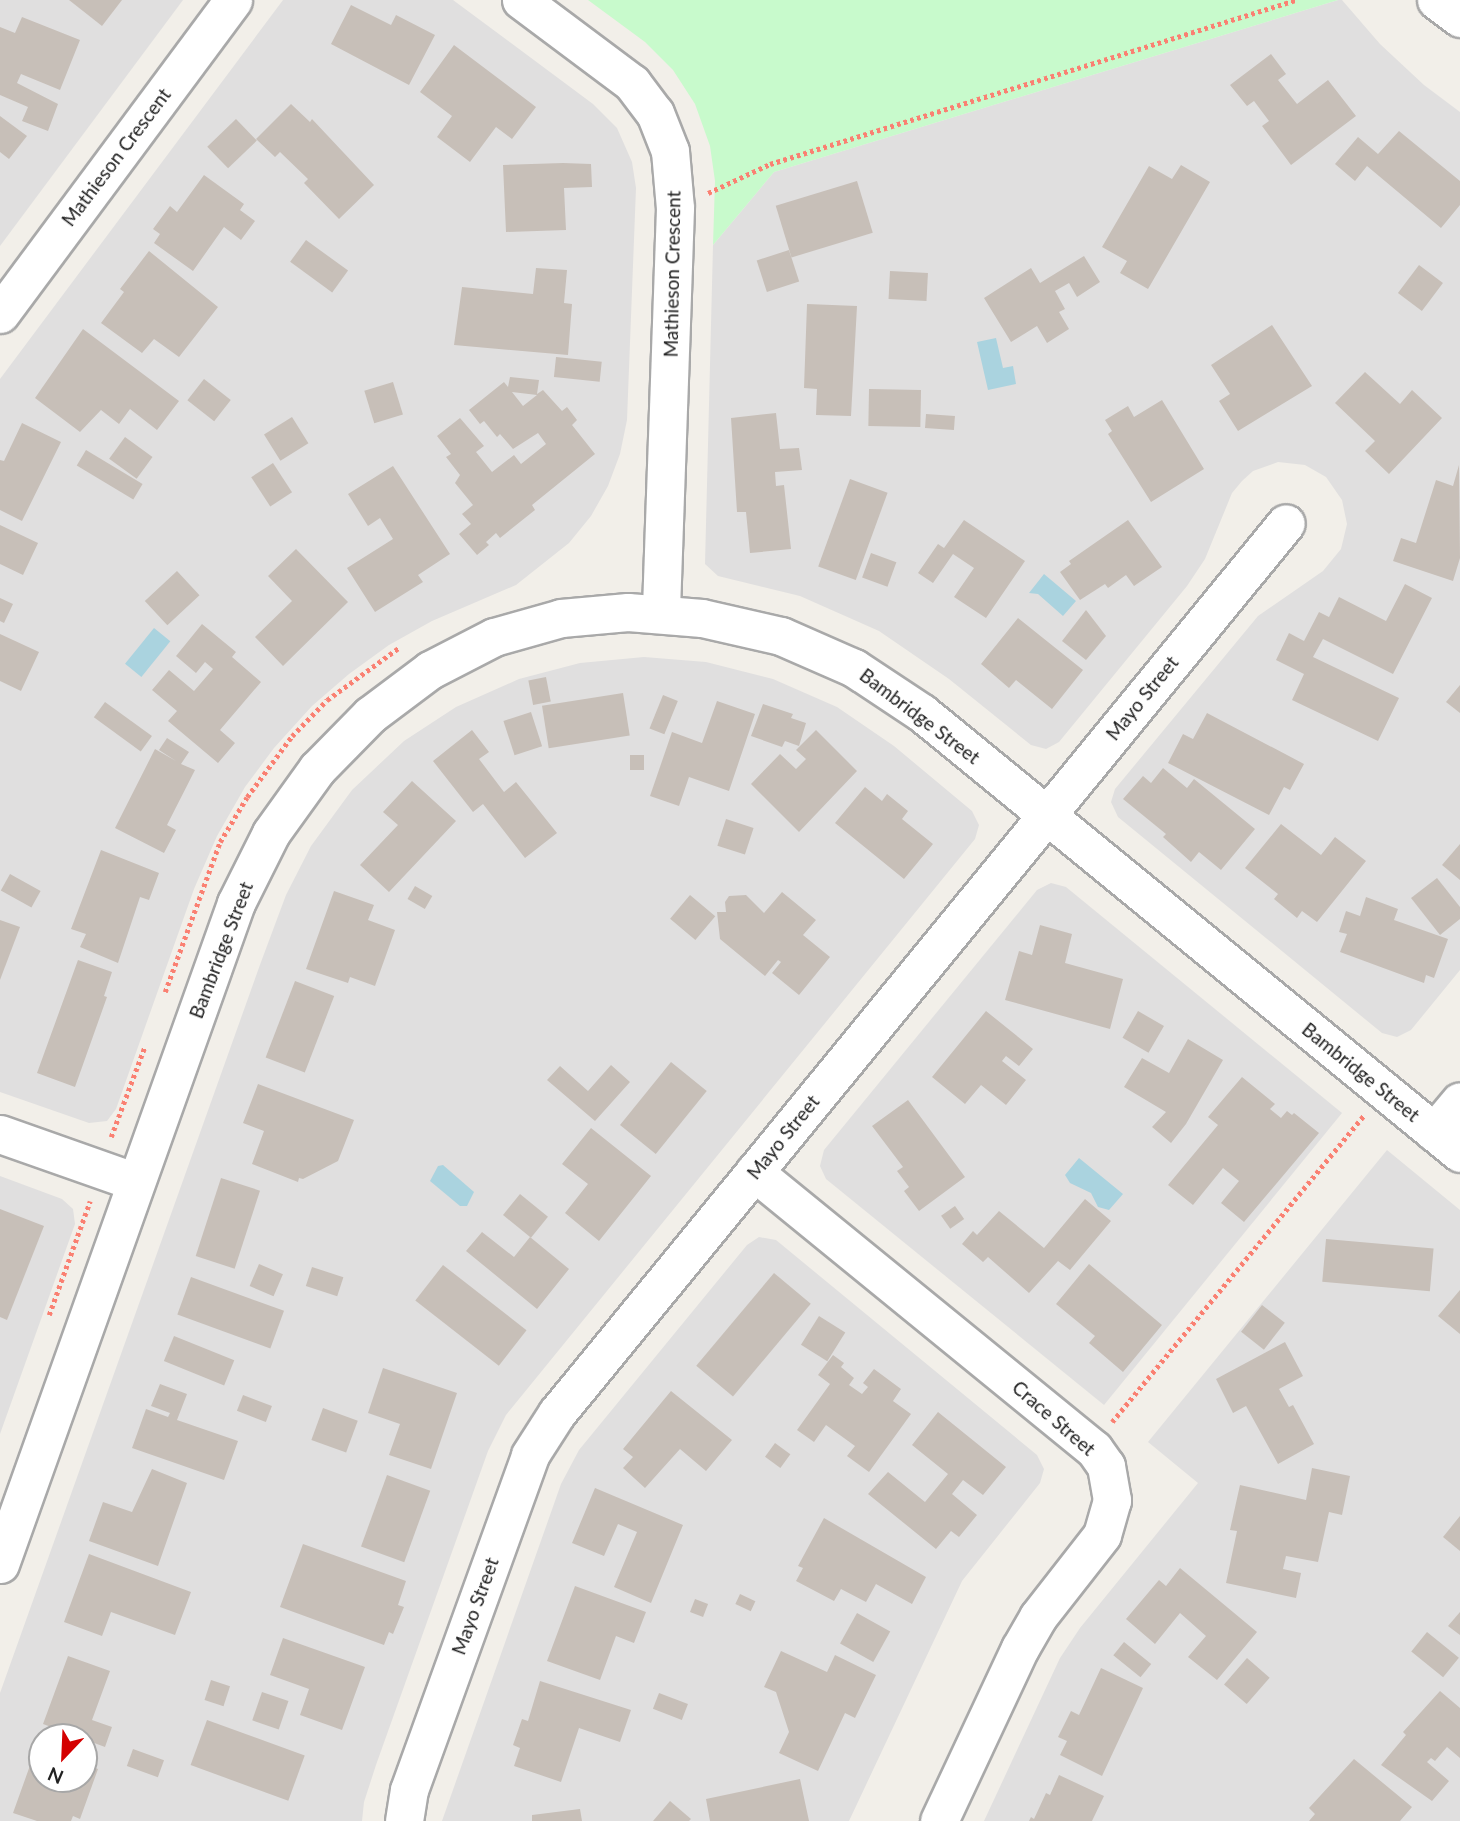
<!DOCTYPE html>
<html>
<head>
<meta charset="utf-8">
<style>
	body { margin:0 }
	#map { position:relative; width:1460px; height:1821px; overflow:hidden; background:#f2efe9; font-family:Lato,sans-serif }
	div>[style] { position:absolute }
	.residential>* { inset:0; background:#e0dfdf }
	.park>* { inset:0; background:#c8facc }
	.water>* { inset:0; background:#aad3df; transform-origin:0 0 }
	.building>* { inset:0; background:#c7bfb8; transform-origin:0 0 }
	.path>* { height:4.5px; margin-top:-2.25px; transform-origin:0; background:repeating-linear-gradient(90deg,#fa8072 0 3.5px,transparent 0 7px) }
	.roads { filter:drop-shadow(2px 0 #a9a9a9) drop-shadow(-2px 0 #a9a9a9) drop-shadow(0 2px #a9a9a9) drop-shadow(0 -2px #a9a9a9) }
	.street>* { height:37px; margin:-18.5px; padding:0 18.5px; transform-origin:18.5px; border-radius:18.5px; background:#fff }
	span { translate:-50% -50%; white-space:nowrap; text-align:center; line-height:1.15; -webkit-text-stroke:6px #fff; paint-order:stroke }
	.street-label { font-size:19px; color:#222 }
	.north { position:absolute; left:28px; top:1723px; width:70px; height:70px; box-sizing:border-box; background:#fff; border:2px solid #a7a7a7; border-radius:50%; rotate:203deg; font-size:19px; font-weight:700; line-height:28px; text-align:center; color:#222 }
	.north::after { content:''; display:block; margin:auto; width:24px; height:32px; background:#d40000; clip-path:polygon(50% 0,100% 100%,50% 72%,0 100%) }
</style>
</head>
<body>
<div id="map">
	<div class="residential">
		<div style="clip-path:polygon(0 0,183px 0,0 246px)"></div>
		<div style="clip-path:polygon(283px 0,453px 0,593px 104px,617px 128px,632px 162px,636px 188px,627px 420px,620px 454px,608px 486px,591px 516px,569px 543px,516px 585px,432px 621px,389px 645px,349px 674px,312px 706px,274px 748px,245px 787px,217px 836px,194px 889px,116px 1109px,107px 1121px,89px 1123px,0 1092px,0 379px)"></div>
		<div style="clip-path:polygon(1338px 0,1342px 0,1380px 44px,1424px 85px,1460px 112px,1460px 970px,1411px 1030px,1397px 1037px,1382px 1033px,1118px 817px,1111px 802px,1115px 789px,1258px 616px,1323px 571px,1341px 549px,1347px 524px,1342px 500px,1326px 477px,1305px 465px,1278px 462px,1253px 471px,1242px 481px,1232px 493px,1205px 559px,1187px 586px,1059px 742px,1046px 749px,1031px 745px,949px 679px,879px 631px,800px 596px,718px 576px,705px 564px,713px 245px,774px 172px)"></div>
		<div style="clip-path:polygon(evenodd,644px 657px,706px 662px,773px 679px,837px 707px,894px 746px,972px 811px,979px 825px,975px 839px,506px 1415px,488px 1451px,376px 1765px,364px 1802px,362px 1821px,0 1821px,0 1693px,261px 962px,286px 895px,311px 846px,352px 790px,404px 741px,456px 707px,519px 679px,580px 663px,644px 657px,42px 1737px,84px 1737px,84px 1779px,42px 1779px,42px 1737px)"></div>
		<div style="clip-path:polygon(1051px 883px,1066px 887px,1342px 1113px,1104px 1405px,826px 1179px,820px 1166px,824px 1150px,1037px 890px)"></div>
		<div style="clip-path:polygon(1387px 1150px,1460px 1210px,1460px 1821px,984px 1821px,1060px 1658px,1080px 1628px,1198px 1483px,1148px 1442px)"></div>
		<div style="clip-path:polygon(0 1176px,62px 1199px,73px 1209px,75px 1224px,0 1434px)"></div>
		<div style="clip-path:polygon(759px 1237px,776px 1240px,1037px 1455px,1044px 1469px,1040px 1483px,962px 1581px,849px 1821px,442px 1821px,561px 1484px,579px 1450px,747px 1245px)"></div>
	</div>
	<div class="park">
		<div style="clip-path:polygon(588px 0,1338px 0,774px 172px,713px 245px,715px 181px,710px 146px,695px 104px,673px 70px,645px 42px)"></div>
	</div>
	<div class="water">
		<div style="clip-path:polygon(996px 338px,1003px 368px,1013px 366px,1016px 384px,988px 390px,977px 342px)"></div>
		<div style="clip-path:polygon(1044px 574px,1076px 601px,1063px 616px,1038px 594px,1029px 593px)"></div>
		<div style="left:154px;top:628px;width:21px;height:46px;rotate:39deg"></div>
		<div style="clip-path:polygon(1079px 1158px,1123px 1194px,1109px 1210px,1098px 1207px,1091px 1193px,1070px 1183px,1065px 1175px)"></div>
		<div style="clip-path:polygon(443px 1165px,474px 1192px,467px 1206px,460px 1206px,430px 1181px,438px 1166px)"></div>
	</div>
	<div class="building">
		<div style="clip-path:polygon(69px 0,122px 0,102px 26px)"></div>
		<div style="clip-path:polygon(351px 5px,391px 25px,396px 15px,435px 35px,409px 85px,331px 44px)"></div>
		<div style="clip-path:polygon(22px 17px,80px 40px,60px 90px,21px 74px,17px 83px,58px 104px,48px 131px,22px 121px,28px 107px,0 95px,0 27px,15px 33px)"></div>
		<div style="clip-path:polygon(454px 45px,536px 107px,512px 139px,496px 127px,470px 162px,437px 137px,452px 116px,420px 92px)"></div>
		<div style="clip-path:polygon(1271px 54px,1286px 74px,1278px 80px,1297px 104px,1328px 80px,1356px 116px,1291px 165px,1262px 126px,1269px 121px,1254px 101px,1247px 106px,1230px 85px)"></div>
		<div style="clip-path:polygon(291px 104px,310px 122px,312px 119px,374px 185px,339px 219px,304px 183px,308px 179px,280px 152px,275px 157px,256px 139px)"></div>
		<div style="clip-path:polygon(0 116px,27px 136px,9px 159px,0 152px)"></div>
		<div style="left:236px;top:119px;width:30px;height:40px;rotate:46deg"></div>
		<div style="clip-path:polygon(1399px 131px,1460px 181px,1460px 205px,1441px 228px,1367px 166px,1355px 181px,1335px 164px,1358px 137px,1378px 154px)"></div>
		<div style="clip-path:polygon(563px 163px,591px 164px,592px 187px,564px 188px,566px 230px,506px 232px,503px 165px)"></div>
		<div style="clip-path:polygon(1181px 165px,1210px 182px,1148px 289px,1120px 273px,1127px 261px,1102px 247px,1149px 166px,1172px 179px)"></div>
		<div style="clip-path:polygon(204px 175px,244px 204px,240px 210px,255px 221px,241px 240px,224px 227px,193px 271px,154px 243px,160px 234px,153px 229px,170px 206px,177px 212px)"></div>
		<div style="left:857px;top:181px;width:54px;height:85px;rotate:73deg"></div>
		<div style="left:306px;top:240px;width:52px;height:27px;rotate:36deg"></div>
		<div style="left:789px;top:250px;width:33px;height:34px;rotate:72deg"></div>
		<div style="clip-path:polygon(149px 251px,218px 307px,179px 357px,154px 339px,142px 353px,101px 323px,124px 292px,120px 289px)"></div>
		<div style="clip-path:polygon(1084px 256px,1100px 282px,1077px 297px,1069px 283px,1055px 291px,1065px 309px,1059px 312px,1069px 329px,1047px 343px,1037px 326px,1011px 342px,984px 298px,1031px 268px,1040px 283px)"></div>
		<div style="left:1419px;top:265px;width:30px;height:35px;rotate:37deg"></div>
		<div style="clip-path:polygon(536px 268px,567px 270px,564px 303px,572px 304px,568px 355px,454px 345px,462px 287px,533px 294px)"></div>
		<div style="left:890px;top:271px;width:38px;height:28px;rotate:3deg"></div>
		<div style="clip-path:polygon(807px 304px,857px 306px,851px 416px,816px 415px,817px 389px,804px 388px)"></div>
		<div style="clip-path:polygon(1272px 325px,1312px 386px,1238px 431px,1219px 401px,1230px 394px,1211px 365px)"></div>
		<div style="clip-path:polygon(83px 329px,179px 401px,157px 430px,130px 409px,119px 424px,101px 410px,80px 432px,35px 398px)"></div>
		<div style="left:556px;top:357px;width:46px;height:20px;rotate:6deg"></div>
		<div style="clip-path:polygon(1365px 372px,1400px 404px,1412px 390px,1442px 418px,1389px 474px,1365px 451px,1375px 441px,1335px 403px)"></div>
		<div style="clip-path:polygon(evenodd,510px 377px,539px 380px,537px 394px,543px 390px,562px 411px,567px 407px,577px 420px,572px 425px,595px 454px,532px 505px,535px 510px,500px 538px,496px 533px,486px 542px,489px 545px,477px 555px,459px 534px,471px 524px,462px 514px,473px 505px,455px 483px,460px 475px,446px 457px,451px 454px,437px 436px,460px 418px,484px 446px,476px 452px,492px 472px,514px 455px,521px 464px,546px 444px,538px 433px,513px 449px,500px 434px,497px 437px,484px 421px,480px 424px,469px 410px,504px 382px,508px 387px,510px 377px,512px 392px,537px 395px,523px 406px,512px 392px)"></div>
		<div style="left:204px;top:379px;width:34px;height:27px;rotate:38deg"></div>
		<div style="left:393px;top:382px;width:34px;height:30px;rotate:73deg"></div>
		<div style="left:869px;top:389px;width:52px;height:37px;rotate:1deg"></div>
		<div style="clip-path:polygon(1162px 400px,1204px 469px,1151px 502px,1108px 434px,1112px 431px,1105px 420px,1128px 406px,1134px 417px)"></div>
		<div style="clip-path:polygon(776px 413px,780px 449px,799px 448px,802px 470px,775px 472px,776px 486px,784px 485px,791px 549px,750px 553px,746px 512px,737px 512px,731px 418px)"></div>
		<div style="left:926px;top:414px;width:29px;height:14px;rotate:4deg"></div>
		<div style="left:292px;top:417px;width:31px;height:33px;rotate:58deg"></div>
		<div style="clip-path:polygon(22px 423px,61px 442px,22px 521px,0 510px,0 460px,4px 461px)"></div>
		<div style="left:125px;top:437px;width:34px;height:27px;rotate:36deg"></div>
		<div style="left:86px;top:450px;width:66px;height:18px;rotate:31deg"></div>
		<div style="left:273px;top:463px;width:35px;height:26px;rotate:57deg"></div>
		<div style="clip-path:polygon(1459px 465px,1460px 558px,1453px 581px,1393px 561px,1401px 538px,1416px 543px,1436px 480px,1453px 486px)"></div>
		<div style="clip-path:polygon(393px 466px,450px 554px,418px 575px,423px 582px,375px 612px,347px 568px,393px 539px,380px 518px,368px 526px,348px 494px)"></div>
		<div style="left:850px;top:479px;width:40px;height:93px;rotate:20deg"></div>
		<div style="clip-path:polygon(964px 520px,1025px 561px,986px 618px,954px 597px,974px 568px,953px 554px,933px 583px,918px 573px,938px 544px,944px 548px)"></div>
		<div style="clip-path:polygon(1128px 520px,1162px 567px,1134px 586px,1126px 575px,1108px 588px,1105px 584px,1080px 600px,1060px 572px,1071px 564px,1069px 561px)"></div>
		<div style="clip-path:polygon(0 525px,38px 543px,23px 575px,0 564px)"></div>
		<div style="clip-path:polygon(296px 549px,348px 602px,283px 666px,255px 637px,292px 601px,268px 576px)"></div>
		<div style="left:871px;top:553px;width:27px;height:26px;rotate:20deg"></div>
		<div style="left:177px;top:571px;width:33px;height:44px;rotate:47deg"></div>
		<div style="clip-path:polygon(1405px 584px,1432px 598px,1393px 674px,1323px 639px,1313px 657px,1399px 698px,1378px 741px,1292px 700px,1304px 674px,1276px 660px,1289px 633px,1304px 641px,1319px 612px,1329px 617px,1339px 597px,1386px 621px)"></div>
		<div style="clip-path:polygon(0 598px,13px 604px,4px 623px,0 621px)"></div>
		<div style="clip-path:polygon(1086px 610px,1106px 636px,1086px 660px,1062px 641px)"></div>
		<div style="clip-path:polygon(1018px 618px,1083px 670px,1052px 709px,1016px 680px,1009px 688px,981px 664px)"></div>
		<div style="clip-path:polygon(202px 624px,236px 652px,232px 657px,261px 682px,220px 730px,235px 743px,218px 763px,168px 721px,177px 711px,152px 690px,169px 670px,194px 691px,213px 669px,205px 662px,196px 673px,176px 656px)"></div>
		<div style="clip-path:polygon(0 634px,39px 652px,21px 691px,0 681px)"></div>
		<div style="left:546px;top:677px;width:25px;height:18px;rotate:79deg"></div>
		<div style="clip-path:polygon(1460px 685px,1460px 713px,1446px 702px)"></div>
		<div style="left:623px;top:693px;width:43px;height:82px;rotate:81deg"></div>
		<div style="left:663px;top:695px;width:16px;height:36px;rotate:22deg"></div>
		<div style="clip-path:polygon(717px 701px,755px 714px,729px 791px,689px 777px,679px 806px,650px 796px,672px 732px,702px 743px)"></div>
		<div style="left:105px;top:702px;width:58px;height:19px;rotate:36deg"></div>
		<div style="clip-path:polygon(763px 704px,793px 714px,791px 718px,806px 723px,799px 746px,785px 741px,782px 747px,751px 736px)"></div>
		<div style="left:531px;top:712px;width:36px;height:29px;rotate:72deg"></div>
		<div style="clip-path:polygon(1207px 713px,1304px 764px,1290px 790px,1284px 787px,1269px 815px,1168px 763px,1183px 734px,1193px 739px)"></div>
		<div style="clip-path:polygon(472px 730px,489px 752px,479px 759px,504px 792px,516px 782px,557px 833px,525px 858px,483px 804px,473px 812px,433px 761px)"></div>
		<div style="clip-path:polygon(816px 730px,857px 771px,799px 832px,751px 784px,780px 754px,796px 769px,806px 759px,796px 750px)"></div>
		<div style="clip-path:polygon(167px 738px,189px 752px,181px 764px,195px 770px,167px 825px,176px 830px,164px 853px,115px 828px,155px 749px,176px 761px,159px 750px)"></div>
		<div style="left:630px;top:755px;width:14px;height:15px"></div>
		<div style="clip-path:polygon(1163px 768px,1187px 788px,1194px 779px,1255px 829px,1221px 870px,1199px 852px,1191px 862px,1163px 837px,1166px 834px,1123px 799px,1143px 776px,1151px 783px)"></div>
		<div style="clip-path:polygon(412px 781px,456px 821px,389px 892px,360px 865px,398px 825px,383px 812px)"></div>
		<div style="clip-path:polygon(865px 787px,882px 801px,887px 794px,908px 811px,902px 819px,933px 844px,904px 879px,835px 823px)"></div>
		<div style="left:726px;top:819px;width:29px;height:28px;rotate:18deg"></div>
		<div style="clip-path:polygon(1281px 824px,1321px 855px,1335px 837px,1366px 861px,1317px 922px,1302px 911px,1297px 918px,1274px 899px,1278px 894px,1245px 868px)"></div>
		<div style="clip-path:polygon(1460px 844px,1460px 880px,1442px 865px)"></div>
		<div style="clip-path:polygon(101px 850px,159px 873px,149px 900px,140px 897px,118px 963px,80px 947px,86px 934px,71px 929px)"></div>
		<div style="left:10px;top:874px;width:35px;height:19px;rotate:29deg"></div>
		<div style="clip-path:polygon(1437px 878px,1460px 907px,1460px 919px,1440px 935px,1411px 898px)"></div>
		<div style="left:415px;top:886px;width:20px;height:15px;rotate:30deg"></div>
		<div style="clip-path:polygon(334px 891px,374px 905px,368px 920px,395px 930px,375px 986px,350px 977px,348px 983px,306px 969px)"></div>
		<div style="clip-path:polygon(782px 892px,816px 920px,803px 935px,830px 957px,799px 995px,772px 973px,781px 962px,778px 960px,765px 976px,720px 939px,717px 912px,726px 912px,725px 902px,729px 896px,746px 895px,764px 913px)"></div>
		<div style="left:690px;top:895px;width:33px;height:31px;rotate:40deg"></div>
		<div style="clip-path:polygon(1366px 897px,1398px 909px,1394px 920px,1448px 939px,1434px 978px,1426px 975px,1424px 983px,1340px 952px,1347px 934px,1339px 932px,1346px 911px,1360px 916px)"></div>
		<div style="clip-path:polygon(0 920px,20px 927px,0 980px)"></div>
		<div style="clip-path:polygon(1040px 925px,1072px 934px,1065px 963px,1123px 979px,1110px 1029px,1005px 1000px,1019px 951px,1032px 955px)"></div>
		<div style="clip-path:polygon(78px 960px,112px 972px,104px 996px,107px 997px,75px 1087px,37px 1073px)"></div>
		<div style="left:295px;top:981px;width:42px;height:82px;rotate:21deg"></div>
		<div style="clip-path:polygon(986px 1011px,1033px 1049px,1019px 1066px,1006px 1056px,1002px 1061px,1026px 1080px,1006px 1105px,981px 1085px,965px 1104px,932px 1077px)"></div>
		<div style="left:1138px;top:1011px;width:30px;height:31px;rotate:30deg"></div>
		<div style="clip-path:polygon(1188px 1039px,1223px 1060px,1186px 1124px,1171px 1143px,1152px 1127px,1166px 1112px,1124px 1087px,1142px 1058px,1169px 1073px)"></div>
		<div style="left:671px;top:1062px;width:46px;height:81px;rotate:39deg"></div>
		<div style="clip-path:polygon(611px 1065px,630px 1082px,595px 1121px,547px 1080px,560px 1066px,588px 1091px)"></div>
		<div style="clip-path:polygon(1242px 1077px,1275px 1104px,1270px 1109px,1281px 1118px,1287px 1111px,1292px 1115px,1294px 1113px,1319px 1133px,1244px 1222px,1221px 1203px,1239px 1181px,1223px 1168px,1193px 1205px,1168px 1185px,1218px 1125px,1208px 1117px)"></div>
		<div style="clip-path:polygon(258px 1084px,354px 1120px,338px 1161px,303px 1179px,299px 1178px,298px 1182px,252px 1164px,264px 1131px,243px 1123px)"></div>
		<div style="clip-path:polygon(908px 1100px,965px 1177px,919px 1211px,904px 1191px,909px 1187px,897px 1171px,903px 1167px,872px 1126px)"></div>
		<div style="clip-path:polygon(591px 1128px,651px 1176px,599px 1241px,565px 1213px,588px 1184px,562px 1164px)"></div>
		<div style="left:221px;top:1178px;width:41px;height:82px;rotate:18deg"></div>
		<div style="left:520px;top:1194px;width:36px;height:27px;rotate:39deg"></div>
		<div style="clip-path:polygon(1085px 1199px,1111px 1221px,1070px 1270px,1058px 1261px,1029px 1293px,988px 1257px,983px 1262px,962px 1244px,973px 1231px,977px 1235px,999px 1211px,1044px 1248px)"></div>
		<div style="left:955px;top:1206px;width:16px;height:17px;rotate:55deg"></div>
		<div style="clip-path:polygon(0 1209px,44px 1226px,7px 1320px,0 1317px)"></div>
		<div style="clip-path:polygon(482px 1232px,514px 1257px,530px 1237px,569px 1269px,537px 1309px,466px 1251px)"></div>
		<div style="left:1326px;top:1239px;width:108px;height:43px;rotate:5deg"></div>
		<div style="left:259px;top:1264px;width:26px;height:24px;rotate:23deg"></div>
		<div style="clip-path:polygon(1089px 1264px,1162px 1325px,1123px 1372px,1089px 1343px,1095px 1336px,1056px 1304px)"></div>
		<div style="left:443px;top:1265px;width:106px;height:45px;rotate:38deg"></div>
		<div style="left:312px;top:1267px;width:33px;height:20px;rotate:18deg"></div>
		<div style="left:774px;top:1273px;width:48px;height:121px;rotate:40deg"></div>
		<div style="left:191px;top:1277px;width:99px;height:40px;rotate:20deg"></div>
		<div style="clip-path:polygon(1460px 1290px,1460px 1334px,1438px 1316px)"></div>
		<div style="left:1262px;top:1305px;width:29px;height:34px;rotate:38deg"></div>
		<div style="left:819px;top:1316px;width:31px;height:34px;rotate:32deg"></div>
		<div style="left:174px;top:1336px;width:65px;height:27px;rotate:22deg"></div>
		<div style="clip-path:polygon(1285px 1342px,1303px 1376px,1279px 1389px,1289px 1407px,1293px 1405px,1314px 1444px,1278px 1464px,1246px 1406px,1233px 1413px,1216px 1379px)"></div>
		<div style="clip-path:polygon(833px 1355px,844px 1363px,841px 1367px,854px 1378px,849px 1385px,862px 1394px,868px 1387px,863px 1383px,874px 1369px,901px 1389px,893px 1401px,911px 1414px,869px 1472px,847px 1456px,855px 1446px,826px 1425px,814px 1442px,797px 1430px,830px 1384px,818px 1375px)"></div>
		<div style="clip-path:polygon(383px 1368px,457px 1393px,431px 1469px,389px 1455px,400px 1424px,368px 1413px)"></div>
		<div style="clip-path:polygon(160px 1384px,187px 1394px,177px 1420px,238px 1441px,224px 1480px,132px 1448px,146px 1409px,168px 1417px,170px 1413px,151px 1406px)"></div>
		<div style="clip-path:polygon(671px 1391px,732px 1440px,706px 1471px,680px 1449px,645px 1488px,623px 1468px,633px 1457px,623px 1449px)"></div>
		<div style="left:243px;top:1395px;width:31px;height:17px;rotate:21deg"></div>
		<div style="left:323px;top:1408px;width:37px;height:34px;rotate:20deg"></div>
		<div style="clip-path:polygon(938px 1412px,1006px 1467px,983px 1495px,963px 1480px,952px 1494px,977px 1515px,959px 1537px,951px 1531px,936px 1549px,868px 1494px,888px 1472px,925px 1502px,948px 1474px,912px 1445px)"></div>
		<div style="left:775px;top:1443px;width:19px;height:17px;rotate:36deg"></div>
		<div style="clip-path:polygon(1312px 1468px,1350px 1476px,1342px 1515px,1329px 1512px,1318px 1562px,1286px 1556px,1283px 1569px,1301px 1573px,1296px 1598px,1226px 1583px,1237px 1531px,1230px 1530px,1240px 1485px,1306px 1500px)"></div>
		<div style="clip-path:polygon(152px 1469px,187px 1483px,158px 1566px,89px 1541px,103px 1502px,132px 1512px)"></div>
		<div style="left:387px;top:1475px;width:46px;height:76px;rotate:20deg"></div>
		<div style="clip-path:polygon(595px 1488px,683px 1525px,651px 1603px,614px 1587px,637px 1532px,618px 1524px,604px 1556px,572px 1543px)"></div>
		<div style="clip-path:polygon(1460px 1516px,1460px 1551px,1443px 1537px)"></div>
		<div style="clip-path:polygon(824px 1518px,926px 1577px,912px 1604px,876px 1584px,866px 1602px,841px 1589px,834px 1601px,796px 1581px,803px 1568px,798px 1566px)"></div>
		<div style="clip-path:polygon(303px 1544px,406px 1581px,398px 1605px,404px 1607px,393px 1634px,389px 1632px,384px 1645px,280px 1607px)"></div>
		<div style="clip-path:polygon(89px 1554px,191px 1592px,175px 1635px,111px 1612px,102px 1636px,64px 1622px)"></div>
		<div style="clip-path:polygon(1180px 1568px,1257px 1632px,1217px 1680px,1188px 1657px,1206px 1636px,1180px 1613px,1155px 1644px,1126px 1619px,1159px 1580px,1166px 1586px)"></div>
		<div style="clip-path:polygon(575px 1586px,646px 1612px,634px 1643px,616px 1636px,600px 1680px,547px 1661px)"></div>
		<div style="left:740px;top:1594px;width:17px;height:11px;rotate:25deg"></div>
		<div style="left:695px;top:1599px;width:14px;height:14px;rotate:21deg"></div>
		<div style="clip-path:polygon(1460px 1612px,1460px 1635px,1448px 1626px)"></div>
		<div style="left:857px;top:1613px;width:38px;height:35px;rotate:29deg"></div>
		<div style="left:1427px;top:1632px;width:41px;height:25px;rotate:39deg"></div>
		<div style="clip-path:polygon(283px 1638px,365px 1667px,342px 1730px,300px 1715px,309px 1689px,270px 1675px)"></div>
		<div style="left:1124px;top:1642px;width:35px;height:17px;rotate:39deg"></div>
		<div style="clip-path:polygon(781px 1651px,827px 1672px,835px 1655px,876px 1675px,855px 1718px,845px 1713px,818px 1771px,779px 1753px,789px 1732px,776px 1692px,764px 1687px)"></div>
		<div style="clip-path:polygon(68px 1656px,110px 1671px,92px 1720px,112px 1727px,105px 1747px,43px 1724px)"></div>
		<div style="left:1247px;top:1658px;width:30px;height:35px;rotate:41deg"></div>
		<div style="clip-path:polygon(1101px 1668px,1143px 1688px,1102px 1776px,1060px 1755px,1067px 1741px,1058px 1737px,1071px 1711px,1079px 1715px)"></div>
		<div style="left:211px;top:1680px;width:20px;height:21px;rotate:18deg"></div>
		<div style="clip-path:polygon(540px 1681px,631px 1710px,620px 1742px,579px 1728px,561px 1782px,514px 1766px,520px 1748px,513px 1745px,522px 1719px,528px 1721px)"></div>
		<div style="clip-path:polygon(1440px 1691px,1460px 1708px,1460px 1758px,1447px 1747px,1435px 1761px,1431px 1758px,1427px 1762px,1449px 1781px,1432px 1801px,1381px 1765px,1406px 1735px,1403px 1732px)"></div>
		<div style="left:262px;top:1692px;width:28px;height:30px;rotate:19deg"></div>
		<div style="left:659px;top:1693px;width:31px;height:17px;rotate:21deg"></div>
		<div style="left:207px;top:1720px;width:104px;height:48px;rotate:20deg"></div>
		<div style="clip-path:polygon(37px 1746px,42px 1748px,42px 1779px,84px 1779px,84px 1763px,98px 1769px,80px 1819px,73px 1816px,71px 1821px,37px 1821px,13px 1813px)"></div>
		<div style="left:133px;top:1749px;width:33px;height:18px;rotate:20deg"></div>
		<div style="clip-path:polygon(1354px 1759px,1412px 1807px,1400px 1821px,1309px 1821px,1315px 1814px,1309px 1808px)"></div>
		<div style="clip-path:polygon(1059px 1775px,1104px 1796px,1092px 1821px,1029px 1821px,1031px 1817px,1034px 1819px,1046px 1793px,1050px 1795px)"></div>
		<div style="clip-path:polygon(800px 1779px,809px 1821px,710px 1821px,706px 1799px)"></div>
		<div style="clip-path:polygon(670px 1801px,691px 1819px,689px 1821px,653px 1821px)"></div>
		<div style="clip-path:polygon(580px 1809px,582px 1821px,532px 1821px,532px 1815px)"></div>
	</div>
	<div class="path">
		<div style="left:708px;top:193px;width:68px;rotate:-25.1deg"></div>
		<div style="left:770px;top:164px;width:551px;rotate:-17.32deg"></div>
		<div style="left:165px;top:992px;width:160px;rotate:-69.9deg"></div>
		<div style="left:220px;top:842px;width:52px;rotate:-59deg"></div>
		<div style="left:247px;top:797px;width:76px;rotate:-53.6deg"></div>
		<div style="left:292px;top:736px;width:50px;rotate:-45.8deg"></div>
		<div style="left:327px;top:700px;width:90px;rotate:-36deg"></div>
		<div style="left:111px;top:1137px;width:97px;rotate:-69.5deg"></div>
		<div style="left:49px;top:1315px;width:121px;rotate:-70.2deg"></div>
		<div style="left:1112px;top:1422px;width:397px;rotate:-50.6deg"></div>
	</div>
	<div class="roads">
		<div class="street">
			<div style="left:521px;top:0;width:139px;rotate:36.8deg"></div>
			<div style="left:632px;top:83px;width:38px;rotate:53deg"></div>
			<div style="left:655px;top:113px;width:41px;rotate:68.5deg"></div>
			<div style="left:670px;top:151px;width:57px;rotate:85deg"></div>
			<div style="left:675px;top:208px;width:406px;rotate:92deg"></div>
			<div style="left:1436px;top:0;width:30px;rotate:37deg"></div>
			<div style="left:0;top:314px;width:391px;rotate:-53.4deg"></div>
			<div style="left:1434px;top:1132px;width:40px;rotate:-50deg"></div>
			<div style="left:0;top:1134px;width:144px;rotate:19.4deg"></div>
			<div style="left:754px;top:1172px;width:439px;rotate:39.2deg"></div>
			<div style="left:1094px;top:1449px;width:21px;rotate:55deg"></div>
			<div style="left:1106px;top:1466px;width:35px;rotate:80deg"></div>
			<div style="left:1112px;top:1500px;width:36px;rotate:106deg"></div>
			<div style="left:1102px;top:1535px;width:104px;rotate:128deg"></div>
			<div style="left:1038px;top:1617px;width:36px;rotate:120deg"></div>
			<div style="left:1020px;top:1648px;width:191px;rotate:115.1deg"></div>
			<div style="left:0;top:1564px;width:702px;rotate:-70.35deg"></div>
			<div style="left:236px;top:903px;width:78px;rotate:-63.4deg"></div>
			<div style="left:271px;top:833px;width:79px;rotate:-54.3deg"></div>
			<div style="left:317px;top:769px;width:76px;rotate:-45.5deg"></div>
			<div style="left:370px;top:715px;width:75px;rotate:-36.9deg"></div>
			<div style="left:430px;top:670px;width:72px;rotate:-27.3deg"></div>
			<div style="left:494px;top:637px;width:70px;rotate:-15.8deg"></div>
			<div style="left:561px;top:618px;width:67px;rotate:-5.1deg"></div>
			<div style="left:628px;top:612px;width:74px;rotate:4.6deg"></div>
			<div style="left:702px;top:618px;width:81px;rotate:12.8deg"></div>
			<div style="left:781px;top:636px;width:80px;rotate:23.7deg"></div>
			<div style="left:854px;top:668px;width:82px;rotate:33.5deg"></div>
			<div style="left:922px;top:713px;width:695px;rotate:39.28deg"></div>
			<div style="left:404px;top:1821px;width:31px;rotate:-81deg"></div>
			<div style="left:409px;top:1790px;width:356px;rotate:-70.1deg"></div>
			<div style="left:530px;top:1455px;width:50px;rotate:-57.3deg"></div>
			<div style="left:557px;top:1413px;width:1150px;rotate:-50.68deg"></div>
		</div>
	</div>
	<div class="street-label">
		<span style="left:116px;top:157px;rotate:-53deg">Mathieson Crescent</span>
		<span style="left:672px;top:274px;rotate:-89deg">Mathieson Crescent</span>
		<span style="left:1142px;top:698px;rotate:-51deg">Mayo Street</span>
		<span style="left:920px;top:716px;rotate:37deg">Bambridge Street</span>
		<span style="left:221px;top:950px;rotate:-69deg">Bambridge Street</span>
		<span style="left:1361px;top:1072px;rotate:39deg">Bambridge Street</span>
		<span style="left:783px;top:1137px;rotate:-51deg">Mayo Street</span>
		<span style="left:1054px;top:1418px;rotate:41deg">Crace Street</span>
		<span style="left:475px;top:1606px;rotate:-70deg">Mayo Street</span>
	</div>
	<div class="north">N</div>
</div>
</body>
</html>
